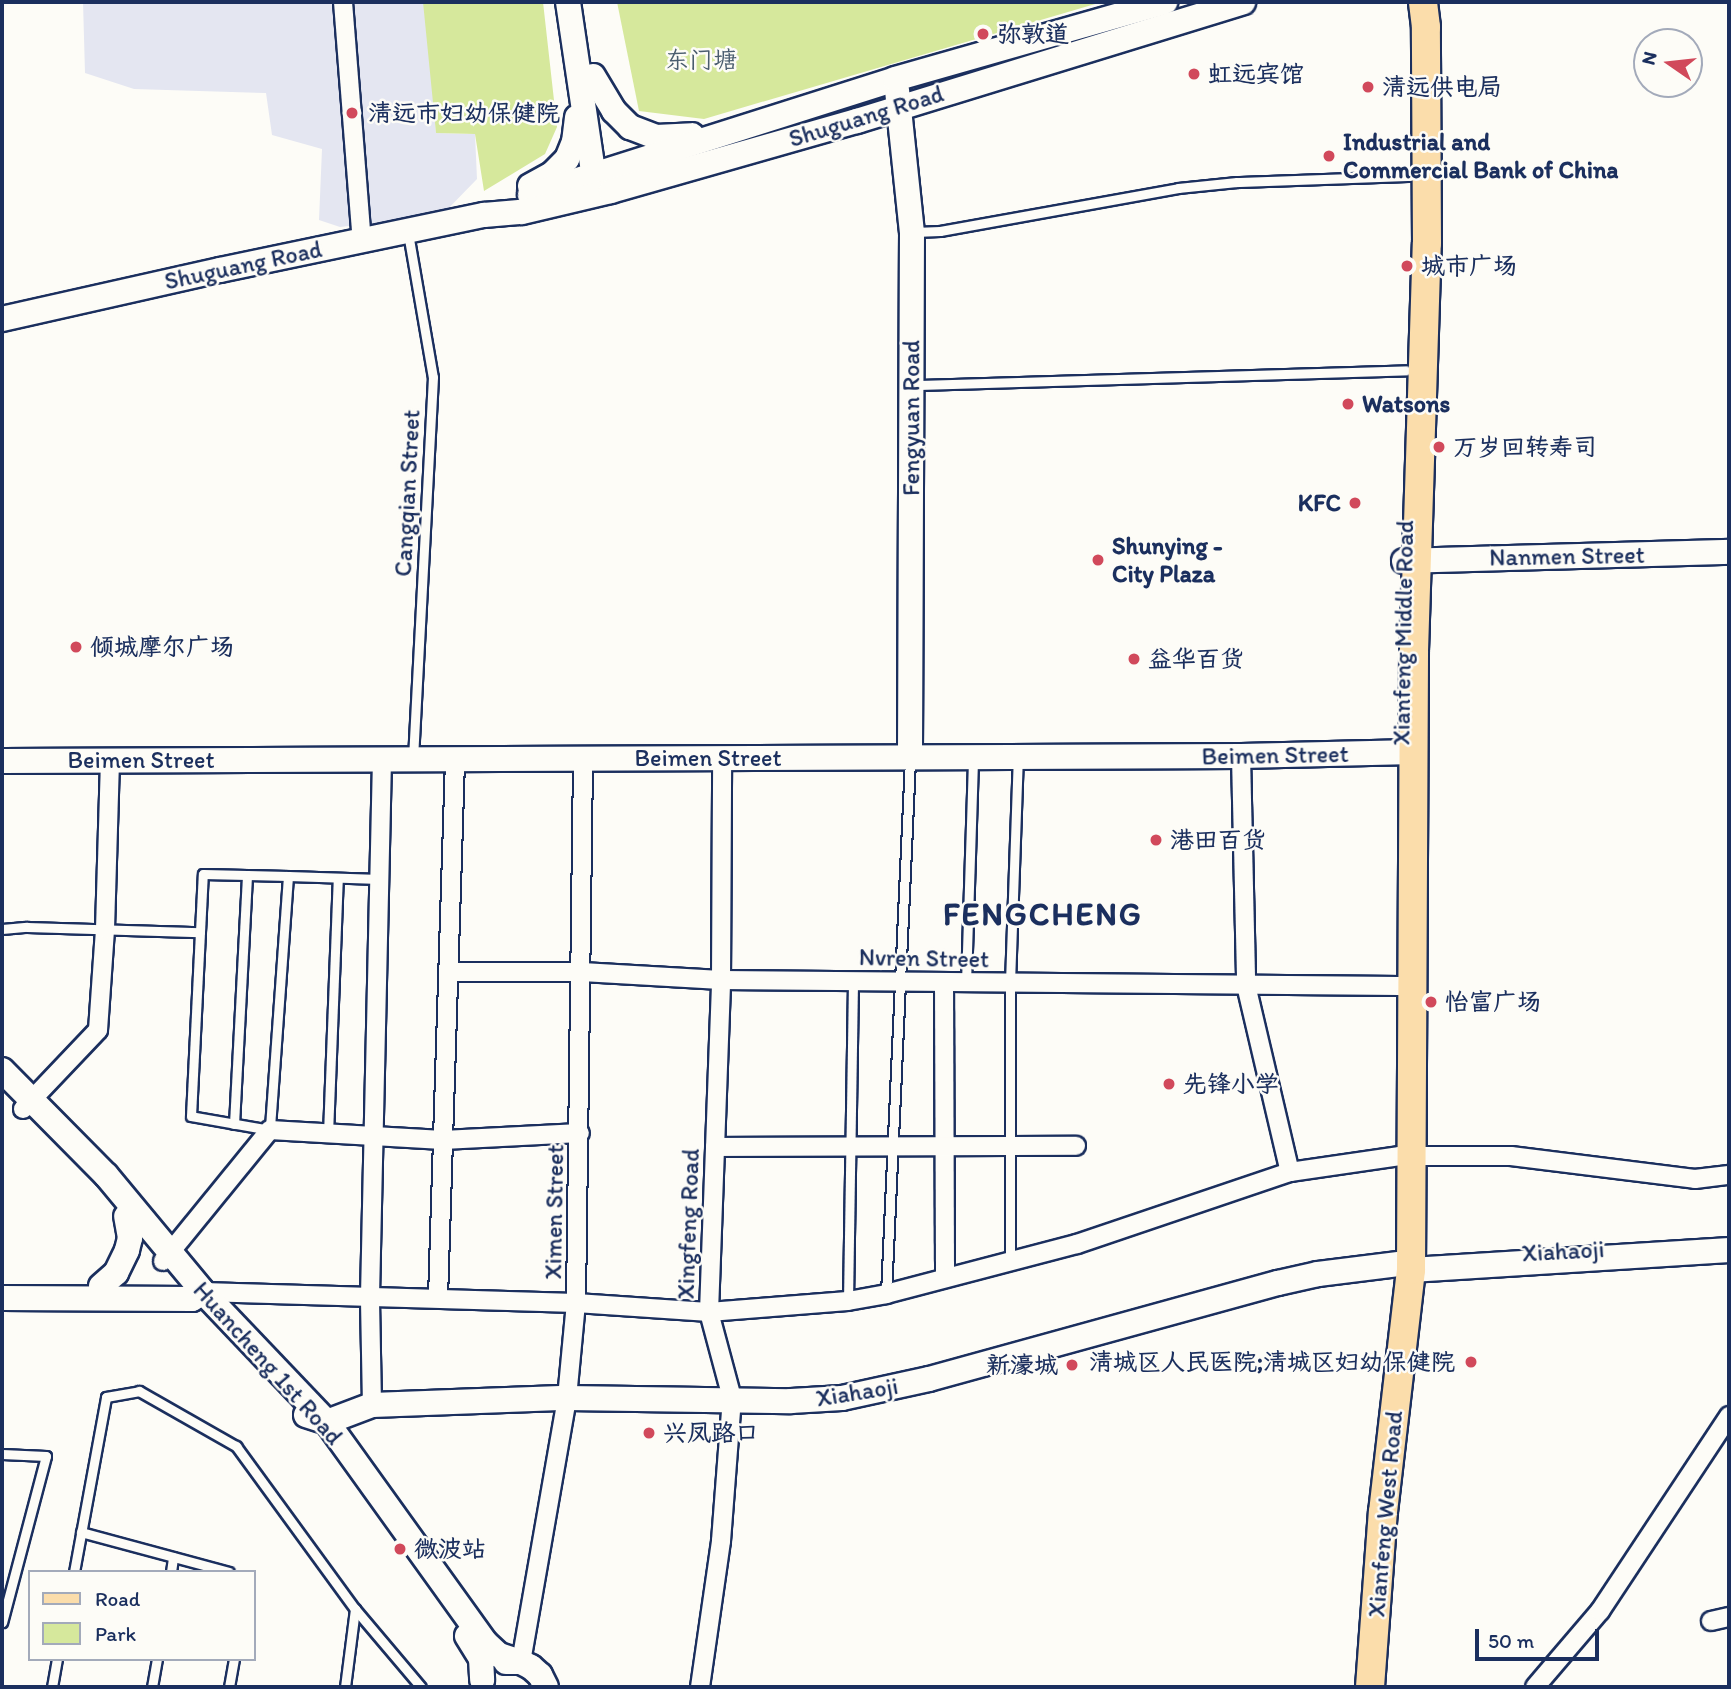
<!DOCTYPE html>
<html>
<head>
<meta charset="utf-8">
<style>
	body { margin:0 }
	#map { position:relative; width:1731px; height:1689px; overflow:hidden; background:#fdfcf7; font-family:Itim,"LXGW WenKai TC",sans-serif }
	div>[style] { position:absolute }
	.built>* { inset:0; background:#e4e6f1 }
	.green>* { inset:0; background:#d6e89c }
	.roads { filter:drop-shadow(2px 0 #1b2f5e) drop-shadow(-2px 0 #1b2f5e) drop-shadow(0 2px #1b2f5e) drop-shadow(0 -2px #1b2f5e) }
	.lane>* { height:9px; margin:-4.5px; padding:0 4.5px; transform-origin:4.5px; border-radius:4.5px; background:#fdfcf7 }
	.street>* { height:18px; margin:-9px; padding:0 9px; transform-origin:9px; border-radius:9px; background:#fdfcf7 }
	.secondary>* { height:24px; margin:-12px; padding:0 12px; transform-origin:12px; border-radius:12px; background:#fdfcf7 }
	.primary>* { height:28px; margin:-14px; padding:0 14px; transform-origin:14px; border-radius:14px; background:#fbddab }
	.dots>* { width:19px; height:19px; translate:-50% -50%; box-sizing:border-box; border:4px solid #fdfcf7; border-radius:50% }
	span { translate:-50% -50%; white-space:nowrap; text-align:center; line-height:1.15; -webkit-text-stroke:5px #fdfcf7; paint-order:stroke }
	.poi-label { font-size:24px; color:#1b2f5e; font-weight:700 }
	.left { translate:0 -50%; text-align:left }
	.right { translate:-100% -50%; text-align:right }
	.park-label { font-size:24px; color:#4a5d6e }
	.street-label { font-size:24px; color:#1b2f5e }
	.district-label { font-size:32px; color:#1b2f5e; font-weight:700; letter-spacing:2px }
	.frame { position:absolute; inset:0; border:4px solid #1b2f5e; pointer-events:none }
	.legend { position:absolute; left:28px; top:1570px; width:228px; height:91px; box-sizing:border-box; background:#fdfcf7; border:2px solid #a3aaba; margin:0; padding:9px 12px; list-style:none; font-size:21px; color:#1b2f5e }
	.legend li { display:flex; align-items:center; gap:14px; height:35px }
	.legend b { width:35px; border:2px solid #a3aaba }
	.north { position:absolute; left:1633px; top:28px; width:70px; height:70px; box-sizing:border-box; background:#fdfcf7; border:2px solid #a3aaba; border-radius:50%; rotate:284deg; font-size:19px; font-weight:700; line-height:28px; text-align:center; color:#1b2f5e }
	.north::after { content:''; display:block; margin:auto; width:24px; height:32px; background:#d1495b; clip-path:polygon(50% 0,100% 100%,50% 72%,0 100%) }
	.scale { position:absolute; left:1475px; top:1629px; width:124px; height:32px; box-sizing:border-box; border:4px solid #1b2f5e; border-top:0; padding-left:9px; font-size:21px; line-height:24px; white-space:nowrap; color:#1b2f5e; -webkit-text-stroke:5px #fdfcf7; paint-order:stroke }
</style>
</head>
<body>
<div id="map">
	<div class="built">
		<div style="clip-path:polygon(83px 2px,427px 2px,436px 133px,475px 134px,477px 179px,442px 215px,340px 227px,319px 220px,322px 149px,272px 135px,266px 93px,134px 89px,85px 73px)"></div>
	</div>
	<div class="green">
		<div style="clip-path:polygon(423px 2px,543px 2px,557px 127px,545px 154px,484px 191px,475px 134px,436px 133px)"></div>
		<div style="clip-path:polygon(617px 2px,1102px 2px,704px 119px,639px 111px)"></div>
	</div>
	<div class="roads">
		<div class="lane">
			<div style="left:914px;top:232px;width:26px;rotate:-2deg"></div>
			<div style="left:940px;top:231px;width:242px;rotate:-10.2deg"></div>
			<div style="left:1178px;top:188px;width:59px;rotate:-5.8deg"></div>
			<div style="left:1237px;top:182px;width:173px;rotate:-2deg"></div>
			<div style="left:408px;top:233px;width:146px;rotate:80.2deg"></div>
			<div style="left:433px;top:377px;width:383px;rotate:93deg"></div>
			<div style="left:915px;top:385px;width:491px;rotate:-1.7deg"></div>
			<div style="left:288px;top:876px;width:255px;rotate:94.1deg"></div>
			<div style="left:270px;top:1130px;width:80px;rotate:-170deg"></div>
			<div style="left:191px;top:1116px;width:242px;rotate:-87.2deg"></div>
			<div style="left:203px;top:874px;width:44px;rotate:1.3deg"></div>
			<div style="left:247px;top:875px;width:41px;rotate:1.4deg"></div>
			<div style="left:288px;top:876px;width:92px;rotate:1.9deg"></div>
			<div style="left:2px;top:929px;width:25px;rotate:-5deg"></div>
			<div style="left:27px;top:927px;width:173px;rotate:1.7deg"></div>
			<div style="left:966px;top:983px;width:224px;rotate:-88.2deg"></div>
			<div style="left:234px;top:1124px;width:249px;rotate:-87deg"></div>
			<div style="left:328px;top:1134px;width:256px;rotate:-87.8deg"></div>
			<div style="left:1010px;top:1262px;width:279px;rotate:-90deg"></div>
			<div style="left:1010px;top:983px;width:224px;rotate:-88deg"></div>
			<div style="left:886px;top:1294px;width:536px;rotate:-87.43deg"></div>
			<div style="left:848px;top:1301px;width:319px;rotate:-89.1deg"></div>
			<div style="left:2px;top:1454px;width:44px;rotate:2.6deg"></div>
			<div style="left:46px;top:1456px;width:172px;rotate:104.8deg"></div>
			<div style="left:81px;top:1532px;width:153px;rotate:15.1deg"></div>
			<div style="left:74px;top:1572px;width:178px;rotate:-79.6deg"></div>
			<div style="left:106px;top:1397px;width:34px;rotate:-10deg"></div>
			<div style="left:139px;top:1391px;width:112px;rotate:29.6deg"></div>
			<div style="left:236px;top:1446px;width:202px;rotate:53.9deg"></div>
			<div style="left:355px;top:1609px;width:102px;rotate:49.8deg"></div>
			<div style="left:171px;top:1572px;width:15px;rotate:-82deg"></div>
			<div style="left:52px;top:1687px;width:28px;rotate:-80deg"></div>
			<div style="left:152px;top:1687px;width:28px;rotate:-80deg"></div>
			<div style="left:229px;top:1687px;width:28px;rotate:-80deg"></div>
			<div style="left:345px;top:1687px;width:79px;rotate:-82.7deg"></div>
		</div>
		<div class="street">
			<div style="left:343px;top:2px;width:240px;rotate:85.5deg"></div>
			<div style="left:1241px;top:756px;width:229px;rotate:88.7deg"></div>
			<div style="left:1246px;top:985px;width:192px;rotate:76.8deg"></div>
			<div style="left:448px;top:972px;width:134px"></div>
			<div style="left:582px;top:972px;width:139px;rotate:3.3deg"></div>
			<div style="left:721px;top:980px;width:679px;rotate:0.51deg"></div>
			<div style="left:944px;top:982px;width:296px;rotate:89.8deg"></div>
			<div style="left:23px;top:1109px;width:109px;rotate:-46.5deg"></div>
			<div style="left:98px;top:1030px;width:101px;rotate:-86deg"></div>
			<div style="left:105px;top:929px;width:169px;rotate:-88.3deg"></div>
			<div style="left:715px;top:1147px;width:361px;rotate:-0.2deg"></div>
			<div style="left:163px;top:1261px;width:169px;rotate:-50.8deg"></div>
			<div style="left:270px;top:1130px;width:173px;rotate:3.3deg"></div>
			<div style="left:443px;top:1140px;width:137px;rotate:-2.9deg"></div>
			<div style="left:203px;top:1292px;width:373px;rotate:1.7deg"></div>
			<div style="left:576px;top:1303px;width:133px;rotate:3.9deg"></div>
			<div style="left:709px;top:1312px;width:139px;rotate:-4.5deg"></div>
			<div style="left:848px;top:1301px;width:39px;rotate:-10deg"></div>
			<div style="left:886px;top:1294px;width:197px;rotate:-14.7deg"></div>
			<div style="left:1077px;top:1244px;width:225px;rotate:-18.7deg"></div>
			<div style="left:1290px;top:1172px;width:111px;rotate:-8.3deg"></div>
			<div style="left:1400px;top:1156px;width:111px"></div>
			<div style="left:1511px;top:1156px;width:185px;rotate:7.1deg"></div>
			<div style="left:1695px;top:1179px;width:34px;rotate:-7deg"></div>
			<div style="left:438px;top:1298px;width:539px;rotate:-88.19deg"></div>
			<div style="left:372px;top:1405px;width:109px;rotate:-91.1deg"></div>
			<div style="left:370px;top:1296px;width:537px;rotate:-88.72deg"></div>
			<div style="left:1711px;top:1621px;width:18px;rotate:-13deg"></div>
			<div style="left:521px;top:1662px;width:268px;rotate:-80.1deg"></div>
			<div style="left:567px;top:1398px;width:95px;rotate:-84.6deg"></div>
			<div style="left:576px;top:1303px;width:544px;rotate:-89.26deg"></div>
			<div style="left:700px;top:1687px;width:148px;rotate:-81.8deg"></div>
			<div style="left:721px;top:1541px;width:143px;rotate:-85.6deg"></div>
			<div style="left:732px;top:1398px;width:89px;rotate:-105deg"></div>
			<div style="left:709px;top:1312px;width:332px;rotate:-87.9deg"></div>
			<div style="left:721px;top:980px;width:222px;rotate:-89.7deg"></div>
			<div style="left:1535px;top:1687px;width:100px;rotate:-49.5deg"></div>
			<div style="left:1600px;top:1611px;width:234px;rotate:-56.5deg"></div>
		</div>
		<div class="secondary">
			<div style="left:568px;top:2px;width:191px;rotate:81.6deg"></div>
			<div style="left:593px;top:76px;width:41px;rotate:59deg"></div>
			<div style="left:614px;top:111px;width:23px;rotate:45deg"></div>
			<div style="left:630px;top:127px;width:28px;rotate:21deg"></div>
			<div style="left:656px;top:137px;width:36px;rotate:-3deg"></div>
			<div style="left:897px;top:90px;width:143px;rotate:84deg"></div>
			<div style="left:912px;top:232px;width:525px;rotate:90.22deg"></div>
			<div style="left:530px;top:186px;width:26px;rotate:-29deg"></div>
			<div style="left:553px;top:173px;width:20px;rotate:-45deg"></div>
			<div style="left:567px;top:159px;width:18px;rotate:-68deg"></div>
			<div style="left:574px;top:142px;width:25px;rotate:-83deg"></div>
			<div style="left:530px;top:195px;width:383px;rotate:-17.6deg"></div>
			<div style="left:895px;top:79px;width:281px;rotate:-15.9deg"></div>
			<div style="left:2px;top:319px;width:223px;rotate:-12.7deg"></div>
			<div style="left:220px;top:270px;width:270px;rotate:-11.8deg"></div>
			<div style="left:484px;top:215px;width:38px;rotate:-5deg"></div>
			<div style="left:522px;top:212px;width:91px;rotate:-13.3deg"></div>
			<div style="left:611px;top:191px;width:256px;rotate:-15.9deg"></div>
			<div style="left:857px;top:121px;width:404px;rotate:-17.1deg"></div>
			<div style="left:1404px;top:561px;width:325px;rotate:-1.6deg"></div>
			<div style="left:2px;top:761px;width:1239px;rotate:-0.23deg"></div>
			<div style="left:1241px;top:756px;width:173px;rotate:-1.3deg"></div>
			<div style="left:2px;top:1070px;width:148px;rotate:45.3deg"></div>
			<div style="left:106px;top:1175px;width:152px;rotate:50.3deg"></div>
			<div style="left:203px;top:1292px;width:180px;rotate:46.4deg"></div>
			<div style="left:327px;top:1422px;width:272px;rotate:54.3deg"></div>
			<div style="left:486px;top:1643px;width:18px;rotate:43deg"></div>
			<div style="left:499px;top:1655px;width:23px;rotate:18deg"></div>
			<div style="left:1411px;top:1270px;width:319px;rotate:-3.6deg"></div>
			<div style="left:101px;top:1286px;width:20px;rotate:-41deg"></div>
			<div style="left:116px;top:1273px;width:25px;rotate:-64deg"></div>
			<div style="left:127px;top:1250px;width:12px;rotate:-76deg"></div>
			<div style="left:130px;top:1238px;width:22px;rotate:-100deg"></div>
			<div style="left:2px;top:1298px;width:190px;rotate:0.3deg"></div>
			<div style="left:192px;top:1299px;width:13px;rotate:-32deg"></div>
			<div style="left:306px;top:1415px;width:22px;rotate:18deg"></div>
			<div style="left:327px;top:1422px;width:48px;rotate:-20.7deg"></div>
			<div style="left:372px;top:1405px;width:195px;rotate:-2.1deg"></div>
			<div style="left:567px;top:1398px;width:224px;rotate:0.8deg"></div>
			<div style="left:791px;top:1401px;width:51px;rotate:-3.4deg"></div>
			<div style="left:842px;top:1398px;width:89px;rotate:-12.3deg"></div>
			<div style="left:929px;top:1379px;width:362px;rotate:-15.4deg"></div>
			<div style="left:1278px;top:1283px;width:41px;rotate:-12.7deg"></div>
			<div style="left:1318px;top:1274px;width:81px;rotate:-7.1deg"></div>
			<div style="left:467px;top:1636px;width:26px;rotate:58deg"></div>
			<div style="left:481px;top:1658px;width:22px;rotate:87deg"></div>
			<div style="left:506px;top:1662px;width:15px"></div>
			<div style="left:521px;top:1662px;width:11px;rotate:27deg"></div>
			<div style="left:531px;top:1667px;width:12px;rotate:42deg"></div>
			<div style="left:540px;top:1675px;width:13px;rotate:63deg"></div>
		</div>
		<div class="primary">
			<div style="left:1370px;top:1687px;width:175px;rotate:-85.8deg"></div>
			<div style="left:1383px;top:1512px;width:244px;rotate:-83.4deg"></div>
			<div style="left:1411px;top:1270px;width:619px;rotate:-89.72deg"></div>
			<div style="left:1414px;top:651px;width:408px;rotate:-88.2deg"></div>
			<div style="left:1427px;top:243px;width:216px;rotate:-90.3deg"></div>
			<div style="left:1426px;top:27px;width:25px;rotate:-97deg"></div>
		</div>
	</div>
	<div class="dots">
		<div style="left:983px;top:34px;background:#d1495b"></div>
		<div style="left:1194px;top:74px;background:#d1495b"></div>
		<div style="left:1368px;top:87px;background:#d1495b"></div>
		<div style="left:352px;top:113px;background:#d1495b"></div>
		<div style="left:1329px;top:156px;background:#d1495b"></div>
		<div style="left:1407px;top:266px;background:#d1495b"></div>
		<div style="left:1348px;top:404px;background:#d1495b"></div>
		<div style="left:1439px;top:447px;background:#d1495b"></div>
		<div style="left:1355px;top:503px;background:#d1495b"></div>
		<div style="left:1098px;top:560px;background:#d1495b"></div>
		<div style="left:76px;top:647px;background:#d1495b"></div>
		<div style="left:1134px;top:659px;background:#d1495b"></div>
		<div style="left:1156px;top:840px;background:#d1495b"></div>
		<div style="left:1431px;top:1002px;background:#d1495b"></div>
		<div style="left:1169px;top:1084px;background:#d1495b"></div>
		<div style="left:1471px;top:1362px;background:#d1495b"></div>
		<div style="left:1072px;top:1365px;background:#d1495b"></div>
		<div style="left:649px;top:1433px;background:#d1495b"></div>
		<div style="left:400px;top:1549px;background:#d1495b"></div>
	</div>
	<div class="poi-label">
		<span class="left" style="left:997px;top:34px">弥敦道</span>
		<span class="left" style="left:1208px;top:74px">虹远宾馆</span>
		<span class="left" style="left:1382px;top:87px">清远供电局</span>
		<span class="left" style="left:368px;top:113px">清远市妇幼保健院</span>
		<span class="left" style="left:1343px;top:156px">Industrial and<br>Commercial Bank of China</span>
		<span class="left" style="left:1421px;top:266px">城市广场</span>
		<span class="left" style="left:1362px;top:404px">Watsons</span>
		<span class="left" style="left:1453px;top:447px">万岁回转寿司</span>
		<span class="right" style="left:1341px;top:503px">KFC</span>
		<span class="left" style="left:1112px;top:560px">Shunying -<br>City Plaza</span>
		<span class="left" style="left:90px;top:647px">倾城摩尔广场</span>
		<span class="left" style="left:1148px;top:659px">益华百货</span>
		<span class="left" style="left:1170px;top:840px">港田百货</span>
		<span class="left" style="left:1445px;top:1002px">怡富广场</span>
		<span class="left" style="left:1183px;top:1084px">先锋小学</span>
		<span class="right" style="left:1455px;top:1362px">清城区人民医院;清城区妇幼保健院</span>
		<span class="right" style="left:1058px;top:1365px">新濠城</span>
		<span class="left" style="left:663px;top:1433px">兴凤路口</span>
		<span class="left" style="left:414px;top:1549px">微波站</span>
	</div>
	<div class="park-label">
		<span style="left:701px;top:60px">东门塘</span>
	</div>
	<div class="street-label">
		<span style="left:866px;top:116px;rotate:-17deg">Shuguang Road</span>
		<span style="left:243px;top:265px;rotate:-12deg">Shuguang Road</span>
		<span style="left:911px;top:418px;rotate:-90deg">Fengyuan Road</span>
		<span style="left:407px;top:493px;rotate:-87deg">Cangqian Street</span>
		<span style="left:1567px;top:556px;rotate:-1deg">Nanmen Street</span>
		<span style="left:1403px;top:633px;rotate:-89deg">Xianfeng Middle Road</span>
		<span style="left:1275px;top:755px;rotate:-1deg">Beimen Street</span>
		<span style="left:708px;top:758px">Beimen Street</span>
		<span style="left:141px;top:760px">Beimen Street</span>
		<span style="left:924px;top:958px;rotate:1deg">Nvren Street</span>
		<span style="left:554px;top:1212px;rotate:-89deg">Ximen Street</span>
		<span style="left:688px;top:1224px;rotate:-88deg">Xingfeng Road</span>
		<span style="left:1563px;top:1251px;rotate:-3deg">Xiahaoji</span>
		<span style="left:268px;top:1363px;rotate:48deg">Huancheng 1st Road</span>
		<span style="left:857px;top:1392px;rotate:-9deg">Xiahaoji</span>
		<span style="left:1385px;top:1514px;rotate:-85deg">Xianfeng West Road</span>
	</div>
	<div class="district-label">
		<span style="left:1043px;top:914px">FENGCHENG</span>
	</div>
	<div class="frame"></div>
	<ul class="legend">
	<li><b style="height:9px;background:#fbddab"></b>Road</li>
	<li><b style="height:19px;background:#d6e89c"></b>Park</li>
	</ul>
	<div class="north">N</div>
	<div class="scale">50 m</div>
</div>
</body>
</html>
